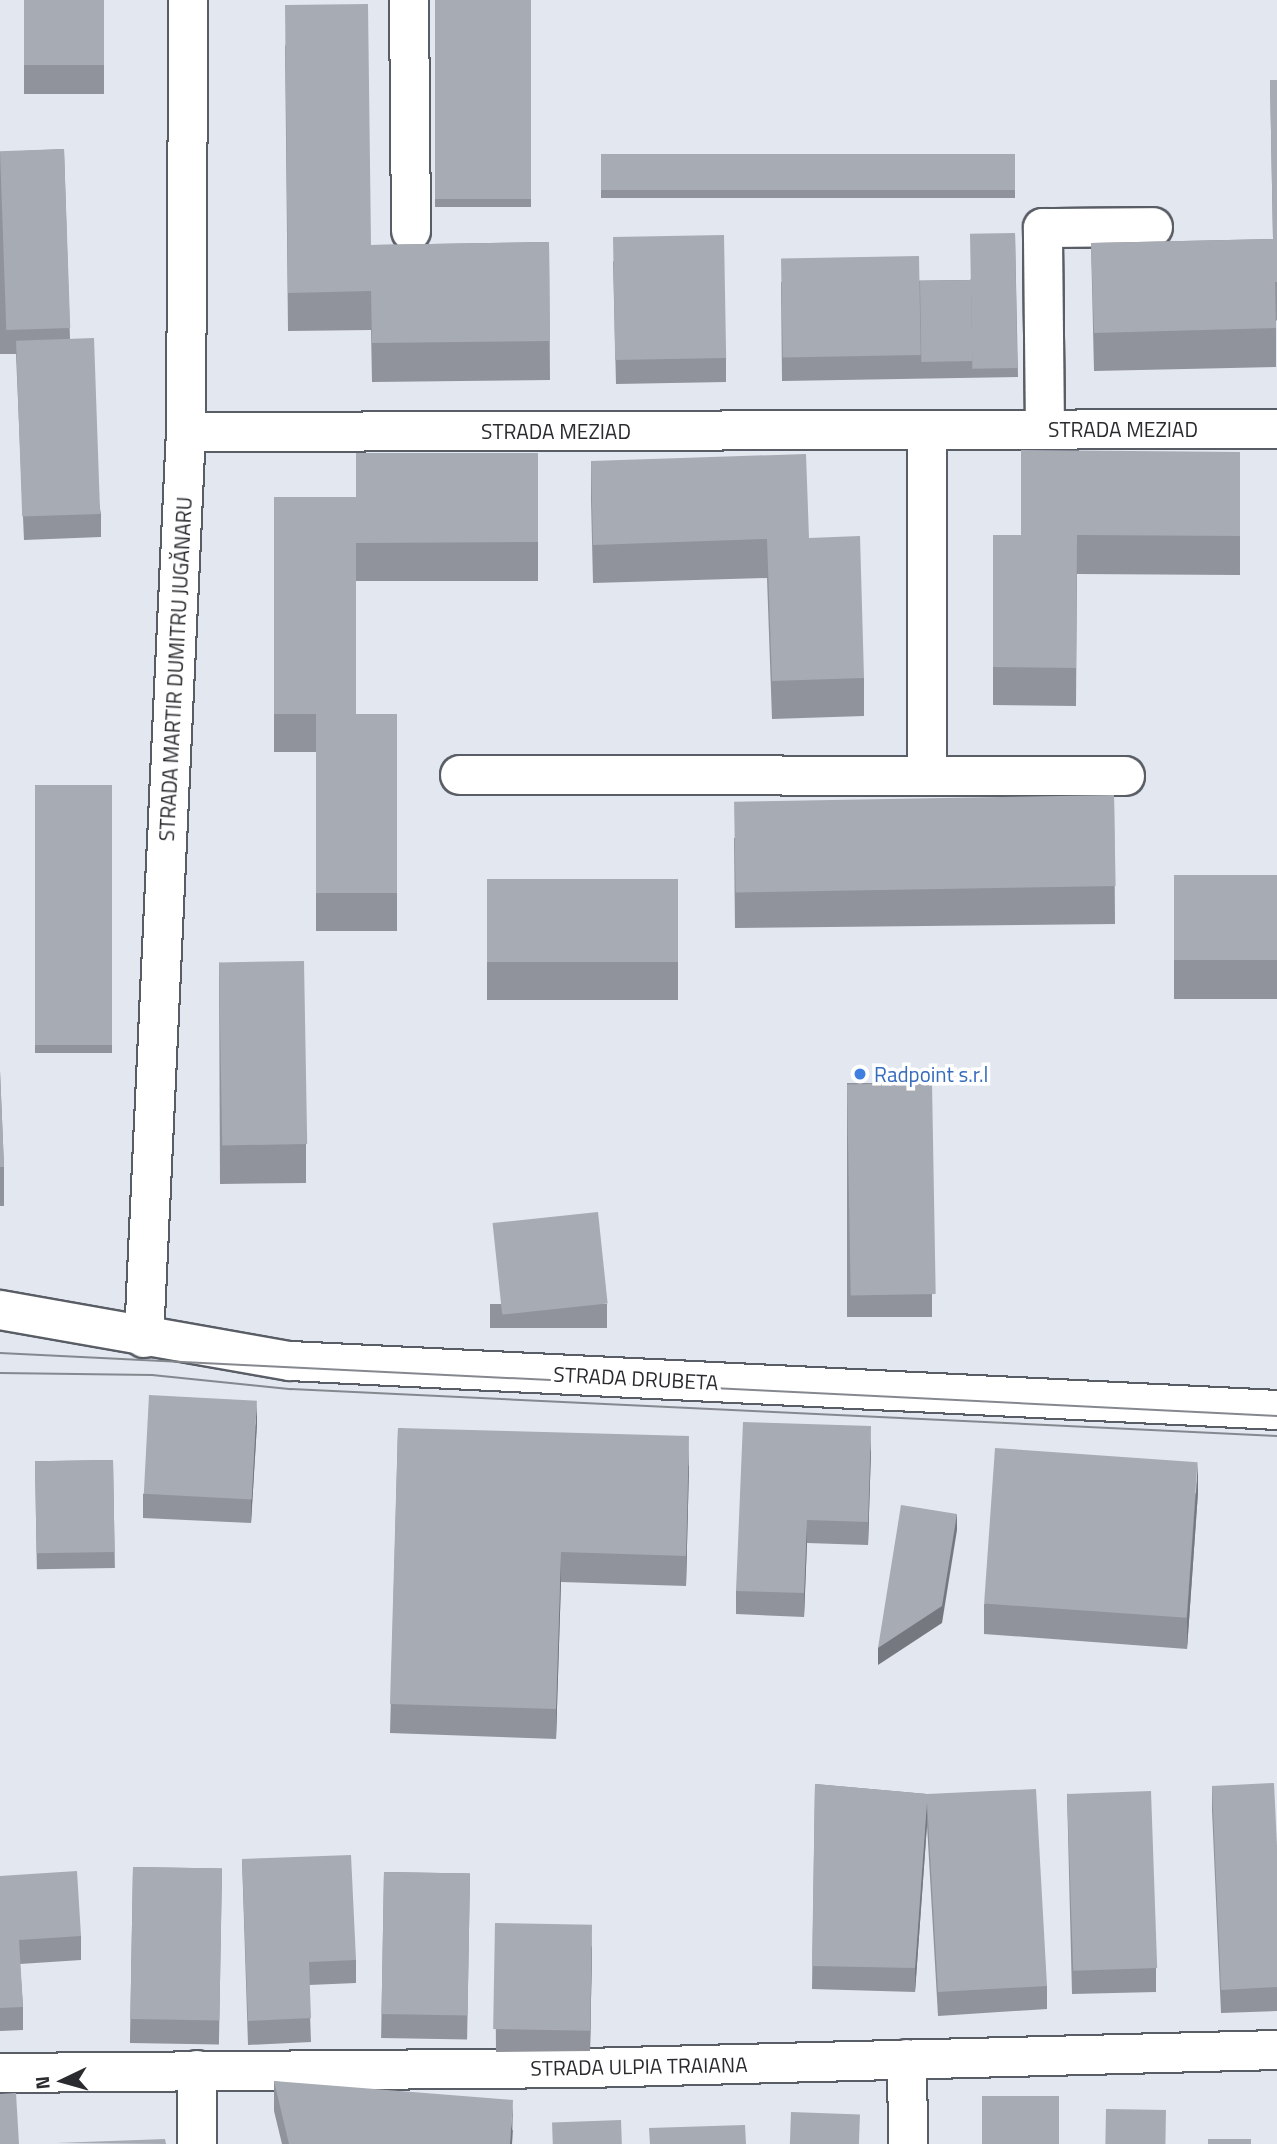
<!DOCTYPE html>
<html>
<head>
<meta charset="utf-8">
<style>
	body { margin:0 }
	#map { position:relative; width:1277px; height:2144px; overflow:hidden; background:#e2e7f0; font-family:"Titillium Web",sans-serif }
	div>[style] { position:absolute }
	.roads { filter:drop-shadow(2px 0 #595d65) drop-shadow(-2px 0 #595d65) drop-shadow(0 2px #595d65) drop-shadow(0 -2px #595d65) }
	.minor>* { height:38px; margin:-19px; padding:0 19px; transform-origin:19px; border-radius:19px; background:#fff }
	.tram>* { height:2px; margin:-1px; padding:0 1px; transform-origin:1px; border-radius:1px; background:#85888e }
	.wall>* { inset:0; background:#90939b; transform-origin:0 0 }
	.shaded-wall>* { inset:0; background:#75787e }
	.building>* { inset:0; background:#a7abb4; transform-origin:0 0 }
	.dots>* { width:19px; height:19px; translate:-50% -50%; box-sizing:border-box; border:4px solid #fff; border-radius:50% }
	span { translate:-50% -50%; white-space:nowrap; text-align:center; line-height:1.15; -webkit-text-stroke:7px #fff; paint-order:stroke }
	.street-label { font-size:21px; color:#292b2e }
	.shop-label { font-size:21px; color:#366cbe }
	.left { translate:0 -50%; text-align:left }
	.north { position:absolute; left:28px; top:2046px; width:70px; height:70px; -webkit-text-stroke:5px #fff; paint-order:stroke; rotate:265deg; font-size:19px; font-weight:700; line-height:28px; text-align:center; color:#292b2e }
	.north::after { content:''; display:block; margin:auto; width:24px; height:32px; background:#292b2e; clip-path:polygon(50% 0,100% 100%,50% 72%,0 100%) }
</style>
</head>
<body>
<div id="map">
	<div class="roads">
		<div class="minor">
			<div style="left:409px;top:0;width:231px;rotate:89.5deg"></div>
			<div style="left:1045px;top:430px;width:202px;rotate:-90.6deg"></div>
			<div style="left:1043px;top:228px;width:110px;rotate:-0.5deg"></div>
			<div style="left:186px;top:432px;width:1091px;rotate:-0.16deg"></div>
			<div style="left:460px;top:775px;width:665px;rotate:0.09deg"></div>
			<div style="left:927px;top:775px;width:345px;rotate:-90deg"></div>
			<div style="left:0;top:1310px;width:294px;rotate:10deg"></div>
			<div style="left:290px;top:1361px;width:988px;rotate:2.84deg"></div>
			<div style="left:144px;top:1338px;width:907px;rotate:-87.35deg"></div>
			<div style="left:186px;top:432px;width:432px;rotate:-89.7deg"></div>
			<div style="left:907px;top:2059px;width:85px;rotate:89.3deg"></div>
			<div style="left:197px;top:2070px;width:74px;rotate:90deg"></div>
			<div style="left:0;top:2073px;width:586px;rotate:-0.49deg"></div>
			<div style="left:586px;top:2068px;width:691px;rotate:-1.49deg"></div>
		</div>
	</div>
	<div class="tram">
		<div style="left:0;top:1353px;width:1279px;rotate:2.82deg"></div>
		<div style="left:0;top:1373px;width:152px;rotate:0.8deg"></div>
		<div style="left:152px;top:1375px;width:140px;rotate:5.8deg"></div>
		<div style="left:291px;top:1389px;width:987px;rotate:2.73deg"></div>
	</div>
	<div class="wall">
		<div style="left:24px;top:0;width:80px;height:94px"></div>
		<div style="left:435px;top:0;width:96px;height:207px"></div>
		<div style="clip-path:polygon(285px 44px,371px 245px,549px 242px,550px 380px,372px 382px,371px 330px,288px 331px)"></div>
		<div style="clip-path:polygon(1270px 80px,1277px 80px,1277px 320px,1276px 321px,1276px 367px,1094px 371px,1091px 243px,1273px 239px)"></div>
		<div style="clip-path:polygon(64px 149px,70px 339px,101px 514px,101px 537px,24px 540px,16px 354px,0 354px,0 152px)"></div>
		<div style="left:1015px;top:154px;width:44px;height:414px;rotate:90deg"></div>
		<div style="clip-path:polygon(1015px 233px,1018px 377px,782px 381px,781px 282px,970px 280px)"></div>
		<div style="clip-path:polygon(613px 261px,726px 358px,726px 382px,616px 384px)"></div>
		<div style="clip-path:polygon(1240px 452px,1240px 575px,1077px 574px,1076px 706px,993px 705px,993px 535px,1021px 535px)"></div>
		<div style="clip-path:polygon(538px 453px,538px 581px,356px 581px,356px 714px,397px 714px,397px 931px,316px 931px,316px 752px,274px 752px,274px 497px,356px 497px)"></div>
		<div style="clip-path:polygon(591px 461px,809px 538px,864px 678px,864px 716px,772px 719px,767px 578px,593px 583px,591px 499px)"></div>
		<div style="left:112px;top:785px;width:268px;height:77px;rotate:90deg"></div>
		<div style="clip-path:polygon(1114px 795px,1115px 924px,735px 928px,734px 838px)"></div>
		<div style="left:1277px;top:875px;width:124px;height:103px;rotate:90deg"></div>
		<div style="left:487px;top:879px;width:191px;height:121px"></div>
		<div style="clip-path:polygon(219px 962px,306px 1144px,306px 1183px,220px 1184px)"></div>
		<div style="clip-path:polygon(0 1071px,4px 1167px,4px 1206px,0 1206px)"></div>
		<div style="left:932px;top:1083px;width:234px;height:85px;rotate:90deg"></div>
		<div style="left:607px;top:1304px;width:24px;height:117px;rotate:90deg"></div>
		<div style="clip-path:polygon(257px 1424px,251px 1523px,143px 1518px,143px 1494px)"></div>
		<div style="clip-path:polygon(398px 1428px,689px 1466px,686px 1586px,561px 1582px,556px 1739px,390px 1733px)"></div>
		<div style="clip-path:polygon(871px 1450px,868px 1545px,807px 1543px,804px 1617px,736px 1614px,736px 1591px)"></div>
		<div style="left:113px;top:1460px;width:108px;height:78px;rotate:89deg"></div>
		<div style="clip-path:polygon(1198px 1492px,1187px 1649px,984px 1634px,984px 1604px)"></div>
		<div style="clip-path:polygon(815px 1784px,927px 1794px,1047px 1986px,1047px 2009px,938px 2016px,927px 1825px,915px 1992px,812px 1989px)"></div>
		<div style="clip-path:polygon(1212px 1786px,1277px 1846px,1277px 2011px,1221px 2013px,1212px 1810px)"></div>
		<div style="clip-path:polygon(1067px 1793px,1156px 1968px,1156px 1992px,1072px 1994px)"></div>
		<div style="clip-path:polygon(242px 1859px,356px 1960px,356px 1983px,309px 1985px,311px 2042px,248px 2045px)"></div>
		<div style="left:133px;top:1867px;width:89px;height:176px;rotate:1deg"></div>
		<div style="left:384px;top:1872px;width:86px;height:166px;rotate:1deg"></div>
		<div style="clip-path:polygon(0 1876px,81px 1936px,81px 1960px,20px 1964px,23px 2007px,23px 2030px,0 2031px)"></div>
		<div style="clip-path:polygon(495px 1923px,592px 1947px,590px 2051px,496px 2052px)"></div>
		<div style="clip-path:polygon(274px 2081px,513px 2130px,512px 2144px,282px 2144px,274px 2111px)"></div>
	</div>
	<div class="shaded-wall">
		<div style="clip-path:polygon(257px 1401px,257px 1424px,251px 1523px,251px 1500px)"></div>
		<div style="clip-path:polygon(871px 1426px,871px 1450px,868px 1545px,868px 1522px)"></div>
		<div style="clip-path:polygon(689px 1436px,689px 1466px,686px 1586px,686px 1556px)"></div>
		<div style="clip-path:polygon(1198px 1462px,1198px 1492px,1187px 1649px,1187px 1619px)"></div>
		<div style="clip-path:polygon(957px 1514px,957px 1530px,942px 1623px,878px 1665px,878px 1648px)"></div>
		<div style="clip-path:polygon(807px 1520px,807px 1543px,804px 1617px,804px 1593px)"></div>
		<div style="clip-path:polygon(561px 1552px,561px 1582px,556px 1739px,556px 1709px)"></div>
		<div style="clip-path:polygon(927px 1802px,927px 1825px,915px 1992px,915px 1968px)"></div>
		<div style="clip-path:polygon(592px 1924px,592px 1947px,590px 2051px,590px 2028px)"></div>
		<div style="clip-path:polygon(513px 2100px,512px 2144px,510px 2144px)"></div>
	</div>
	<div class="building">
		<div style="left:24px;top:0;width:80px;height:65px"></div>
		<div style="left:435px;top:0;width:96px;height:199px"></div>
		<div style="clip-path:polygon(368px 4px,371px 245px,549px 242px,550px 341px,372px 343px,371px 291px,288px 293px,285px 5px)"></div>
		<div style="clip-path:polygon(1270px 80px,1277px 80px,1277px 282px,1275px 282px,1276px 328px,1094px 333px,1091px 243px,1273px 239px)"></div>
		<div style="left:64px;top:149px;width:179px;height:64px;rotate:88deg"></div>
		<div style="left:1015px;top:154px;width:36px;height:414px;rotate:90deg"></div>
		<div style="left:1015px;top:233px;width:135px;height:45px;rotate:89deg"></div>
		<div style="left:724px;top:235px;width:123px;height:111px;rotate:89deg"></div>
		<div style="left:919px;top:256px;width:99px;height:138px;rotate:89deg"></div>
		<div style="left:971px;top:280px;width:81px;height:51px;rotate:89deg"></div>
		<div style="left:94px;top:338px;width:176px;height:78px;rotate:88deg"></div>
		<div style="clip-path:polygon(1021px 450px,1240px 452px,1240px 536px,1077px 535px,1076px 668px,993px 667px,993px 535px,1021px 535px)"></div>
		<div style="clip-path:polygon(356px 453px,538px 453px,538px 542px,356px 543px,356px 714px,397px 714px,397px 893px,316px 893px,316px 714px,274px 714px,274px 497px,356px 497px)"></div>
		<div style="clip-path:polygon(806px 454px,809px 538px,860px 536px,864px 678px,772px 681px,767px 539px,593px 545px,591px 461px)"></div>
		<div style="left:112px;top:785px;width:260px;height:77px;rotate:90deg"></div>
		<div style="left:1114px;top:795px;width:91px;height:380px;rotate:89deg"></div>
		<div style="left:1277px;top:875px;width:85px;height:103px;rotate:90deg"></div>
		<div style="left:487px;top:879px;width:191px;height:83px"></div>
		<div style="left:304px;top:961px;width:183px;height:85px;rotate:89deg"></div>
		<div style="clip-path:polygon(0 1071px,4px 1167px,0 1167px)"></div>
		<div style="left:932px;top:1083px;width:211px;height:85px;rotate:89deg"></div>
		<div style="left:598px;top:1212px;width:92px;height:106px;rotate:84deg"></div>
		<div style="left:149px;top:1395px;width:108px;height:99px;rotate:3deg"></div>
		<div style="clip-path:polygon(743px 1422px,871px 1426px,868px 1522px,807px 1520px,804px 1593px,736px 1591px)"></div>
		<div style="clip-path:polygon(398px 1428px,689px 1436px,686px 1556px,561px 1552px,556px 1709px,390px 1704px)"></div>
		<div style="left:995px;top:1448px;width:203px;height:156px;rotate:4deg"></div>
		<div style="left:113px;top:1460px;width:92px;height:78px;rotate:89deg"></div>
		<div style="clip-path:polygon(901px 1505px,957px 1514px,942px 1606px,878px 1648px)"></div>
		<div style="clip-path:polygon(1274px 1783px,1277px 1846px,1277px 1987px,1221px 1990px,1212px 1786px)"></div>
		<div style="clip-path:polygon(815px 1784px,927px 1794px,1036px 1789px,1047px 1986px,938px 1992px,927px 1802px,915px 1968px,812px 1966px)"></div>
		<div style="left:1151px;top:1791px;width:177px;height:84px;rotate:88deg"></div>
		<div style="clip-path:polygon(351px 1855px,356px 1960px,309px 1962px,311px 2018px,248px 2021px,242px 1859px)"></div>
		<div style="left:133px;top:1867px;width:89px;height:152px;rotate:1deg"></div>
		<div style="clip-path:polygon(77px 1871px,81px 1936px,19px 1940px,23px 2007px,0 2008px,0 1876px)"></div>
		<div style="left:384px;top:1872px;width:86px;height:142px;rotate:1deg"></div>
		<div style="left:495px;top:1923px;width:97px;height:106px;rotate:1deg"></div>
		<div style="clip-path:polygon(274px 2081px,513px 2100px,510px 2144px,289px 2144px)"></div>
		<div style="clip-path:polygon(16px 2093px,19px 2144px,0 2144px,0 2094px)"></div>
		<div style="left:982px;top:2096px;width:77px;height:48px"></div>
		<div style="left:1106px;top:2109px;width:60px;height:35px;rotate:1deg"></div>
		<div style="left:791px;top:2112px;width:69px;height:32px;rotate:2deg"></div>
		<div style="left:621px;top:2120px;width:24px;height:69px;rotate:88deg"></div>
		<div style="clip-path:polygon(745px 2125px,746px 2144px,650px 2144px,649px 2128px)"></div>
		<div style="clip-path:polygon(165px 2139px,166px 2144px,56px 2143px)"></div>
		<div style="left:1208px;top:2139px;width:43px;height:5px"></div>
	</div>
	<div class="dots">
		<div style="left:860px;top:1074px;background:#3f7fe0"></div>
	</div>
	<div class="street-label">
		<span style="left:1123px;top:429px">STRADA MEZIAD</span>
		<span style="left:556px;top:431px">STRADA MEZIAD</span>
		<span style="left:175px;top:669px;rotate:-87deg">STRADA MARTIR DUMITRU JUGĂNARU</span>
		<span style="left:636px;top:1378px;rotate:3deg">STRADA DRUBETA</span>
		<span style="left:639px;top:2066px;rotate:-1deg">STRADA ULPIA TRAIANA</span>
	</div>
	<div class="shop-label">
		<span class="left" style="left:874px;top:1074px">Radpoint s.r.l</span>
	</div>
	<div class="north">N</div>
</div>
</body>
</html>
